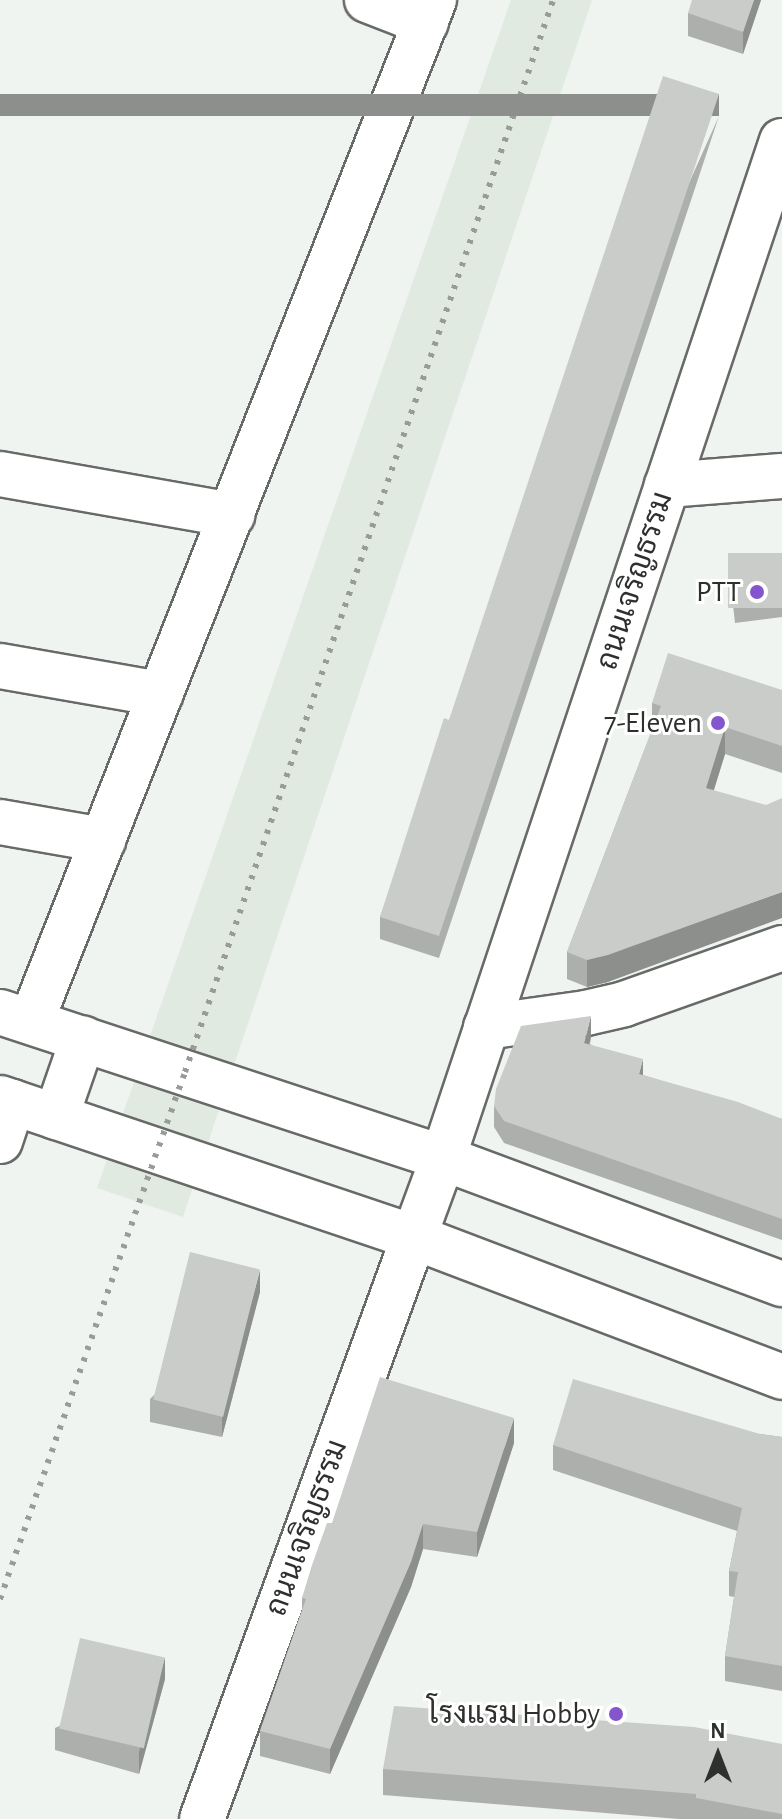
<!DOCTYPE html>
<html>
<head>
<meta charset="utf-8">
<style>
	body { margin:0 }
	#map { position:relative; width:782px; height:1819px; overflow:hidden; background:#f0f4f0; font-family:"Alegreya Sans",Sarabun,sans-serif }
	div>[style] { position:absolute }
	.built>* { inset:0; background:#e0eae1 }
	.roads { filter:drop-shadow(2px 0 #676a67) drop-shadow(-2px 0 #676a67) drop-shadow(0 2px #676a67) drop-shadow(0 -2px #676a67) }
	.minor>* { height:44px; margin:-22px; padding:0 22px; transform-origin:22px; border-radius:22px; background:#fff }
	.major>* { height:44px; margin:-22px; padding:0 22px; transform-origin:22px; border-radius:22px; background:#fff }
	.rail>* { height:6px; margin-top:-3px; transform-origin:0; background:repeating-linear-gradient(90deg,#989b98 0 4px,transparent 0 12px) }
	.wall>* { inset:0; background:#adafad }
	.shaded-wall>* { inset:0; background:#8d8f8d; transform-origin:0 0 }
	.building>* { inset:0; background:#c9ccc9; transform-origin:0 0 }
	.dots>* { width:22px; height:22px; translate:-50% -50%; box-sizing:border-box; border:4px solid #fff; border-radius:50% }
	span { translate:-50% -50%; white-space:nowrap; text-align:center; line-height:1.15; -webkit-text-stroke:6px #fff; paint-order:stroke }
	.street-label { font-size:30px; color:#2e302e }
	.poi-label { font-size:30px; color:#2e302e }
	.right { translate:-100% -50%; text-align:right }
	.north { position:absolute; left:678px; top:1715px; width:80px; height:80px; -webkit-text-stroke:6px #fff; paint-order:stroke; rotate:0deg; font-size:22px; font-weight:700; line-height:32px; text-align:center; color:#2e302e }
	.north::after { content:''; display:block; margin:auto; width:28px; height:36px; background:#2e302e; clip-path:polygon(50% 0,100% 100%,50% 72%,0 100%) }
</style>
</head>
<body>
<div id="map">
	<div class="built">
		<div style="clip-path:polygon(511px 0,592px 0,183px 1217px,97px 1188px)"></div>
	</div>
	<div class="roads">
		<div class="minor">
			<div style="left:367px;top:0;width:63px;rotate:21.3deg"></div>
			<div style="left:0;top:474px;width:236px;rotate:10deg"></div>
			<div style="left:667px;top:485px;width:115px;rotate:-4.5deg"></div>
			<div style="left:0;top:666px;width:163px;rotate:9.9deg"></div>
			<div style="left:0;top:822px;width:105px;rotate:9.9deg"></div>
			<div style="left:31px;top:1022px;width:1099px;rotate:-68.48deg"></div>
			<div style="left:486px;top:1027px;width:101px;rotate:-8deg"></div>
			<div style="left:586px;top:1013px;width:39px;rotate:-13deg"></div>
			<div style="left:624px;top:1004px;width:168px;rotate:-19.5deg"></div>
			<div style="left:0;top:1141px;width:41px;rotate:-71.6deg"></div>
			<div style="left:443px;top:1158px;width:1072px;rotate:-71.57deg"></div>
			<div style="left:202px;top:1819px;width:619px;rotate:-69.99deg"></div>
		</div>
		<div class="major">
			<div style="left:0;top:1012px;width:466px;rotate:18.2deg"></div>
			<div style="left:443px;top:1158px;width:362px;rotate:20.4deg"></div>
			<div style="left:0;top:1098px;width:437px;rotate:18.6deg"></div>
			<div style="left:414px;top:1237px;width:394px;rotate:20.8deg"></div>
			<div style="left:56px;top:1117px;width:83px;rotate:-70.9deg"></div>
			<div style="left:414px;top:1237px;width:84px;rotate:-69.8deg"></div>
		</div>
	</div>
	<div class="rail">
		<div style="left:0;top:1599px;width:559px;rotate:-70.66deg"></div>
		<div style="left:185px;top:1072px;width:1133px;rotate:-71.05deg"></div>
	</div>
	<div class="wall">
		<div style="clip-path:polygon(761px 0,743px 54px,688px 36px,688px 13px)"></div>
		<div style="clip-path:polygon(719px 116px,439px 958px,380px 939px,380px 917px,449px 720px)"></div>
		<div style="clip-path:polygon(782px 553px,782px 617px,735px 623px,728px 560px)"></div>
		<div style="clip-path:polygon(782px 690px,782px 773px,725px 754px,714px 790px,608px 982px,587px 987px,567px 979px,567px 952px,652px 730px,652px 703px)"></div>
		<div style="clip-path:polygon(591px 1037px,590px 1044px,643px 1075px,782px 1119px,782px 1240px,504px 1143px,494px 1127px,494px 1106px)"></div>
		<div style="clip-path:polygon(260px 1292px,222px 1437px,150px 1422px,150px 1399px)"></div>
		<div style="clip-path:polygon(760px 1434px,782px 1437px,782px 1691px,725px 1681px,725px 1656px,734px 1597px,729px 1596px,729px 1571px,737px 1531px,553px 1470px,553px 1445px)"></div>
		<div style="clip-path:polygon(514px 1443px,477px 1557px,423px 1549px,411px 1587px,330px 1774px,260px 1756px,260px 1731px,302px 1610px,302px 1598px,332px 1523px)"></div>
		<div style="clip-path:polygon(165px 1679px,139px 1774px,55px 1750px,55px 1728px)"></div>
		<div style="clip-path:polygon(782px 1744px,782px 1819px,679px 1819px,383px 1795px,383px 1769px)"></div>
	</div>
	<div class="shaded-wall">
		<div style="clip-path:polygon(754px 0,761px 0,743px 54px,743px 32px)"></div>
		<div style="left:719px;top:94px;width:22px;height:887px;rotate:90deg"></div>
		<div style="clip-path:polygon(725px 727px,725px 754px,706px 815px,706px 788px)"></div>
		<div style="clip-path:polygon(782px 892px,782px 918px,608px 982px,587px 987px,587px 960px)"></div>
		<div style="clip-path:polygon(591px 1016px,591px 1037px,584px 1064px,584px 1043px)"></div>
		<div style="clip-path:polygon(643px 1059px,643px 1080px,639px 1074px)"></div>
		<div style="clip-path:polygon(260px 1270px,260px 1292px,222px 1437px,222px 1414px)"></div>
		<div style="clip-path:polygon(514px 1418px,514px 1443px,477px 1557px,477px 1532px)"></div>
		<div style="clip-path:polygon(423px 1524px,423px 1549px,411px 1587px,330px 1774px,330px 1749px)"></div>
		<div style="clip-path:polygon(165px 1657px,165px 1679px,139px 1774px,139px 1752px)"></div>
	</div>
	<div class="building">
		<div style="clip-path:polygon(692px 0,754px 0,743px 32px,688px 13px)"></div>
		<div style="clip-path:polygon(663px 76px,719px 94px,439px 936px,380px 917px,444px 718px,449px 720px)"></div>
		<div style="left:782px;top:553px;width:55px;height:54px;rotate:90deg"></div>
		<div style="clip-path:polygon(668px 653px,782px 690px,782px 746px,725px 727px,706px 788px,766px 805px,782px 798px,782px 892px,608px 955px,587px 960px,567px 952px,661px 706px,652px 703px)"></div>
		<div style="clip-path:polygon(591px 1016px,584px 1043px,643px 1059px,639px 1074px,738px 1102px,782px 1119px,782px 1219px,504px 1121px,494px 1106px,496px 1089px,521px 1026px)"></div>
		<div style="left:190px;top:1252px;width:72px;height:152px;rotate:14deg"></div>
		<div style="clip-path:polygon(380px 1377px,514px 1418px,477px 1532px,423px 1524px,411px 1562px,330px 1749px,260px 1731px,306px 1599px,302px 1598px,312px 1565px,327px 1523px,332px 1523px)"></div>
		<div style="clip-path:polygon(573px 1379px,760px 1434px,782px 1437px,782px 1666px,725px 1656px,738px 1572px,729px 1571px,742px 1508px,553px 1445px)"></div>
		<div style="left:80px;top:1638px;width:87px;height:93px;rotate:13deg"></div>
		<div style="clip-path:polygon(394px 1706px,694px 1727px,782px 1744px,782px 1814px,696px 1798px,696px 1794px,383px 1769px)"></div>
	</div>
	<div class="dots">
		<div style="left:757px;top:592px;background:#8555ce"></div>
		<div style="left:718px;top:723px;background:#8555ce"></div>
		<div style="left:616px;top:1714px;background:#8555ce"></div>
	</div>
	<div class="street-label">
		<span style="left:635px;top:581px;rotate:-72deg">ถนนเจริญธรรม</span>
		<span style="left:307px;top:1528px;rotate:-70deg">ถนนเจริญธรรม</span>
	</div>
	<div class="poi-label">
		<span class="right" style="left:741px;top:592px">PTT</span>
		<span class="right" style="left:702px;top:723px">7-Eleven</span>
		<span class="right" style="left:600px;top:1714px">โรงแรม Hobby</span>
	</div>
	<div class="north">N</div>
</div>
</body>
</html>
